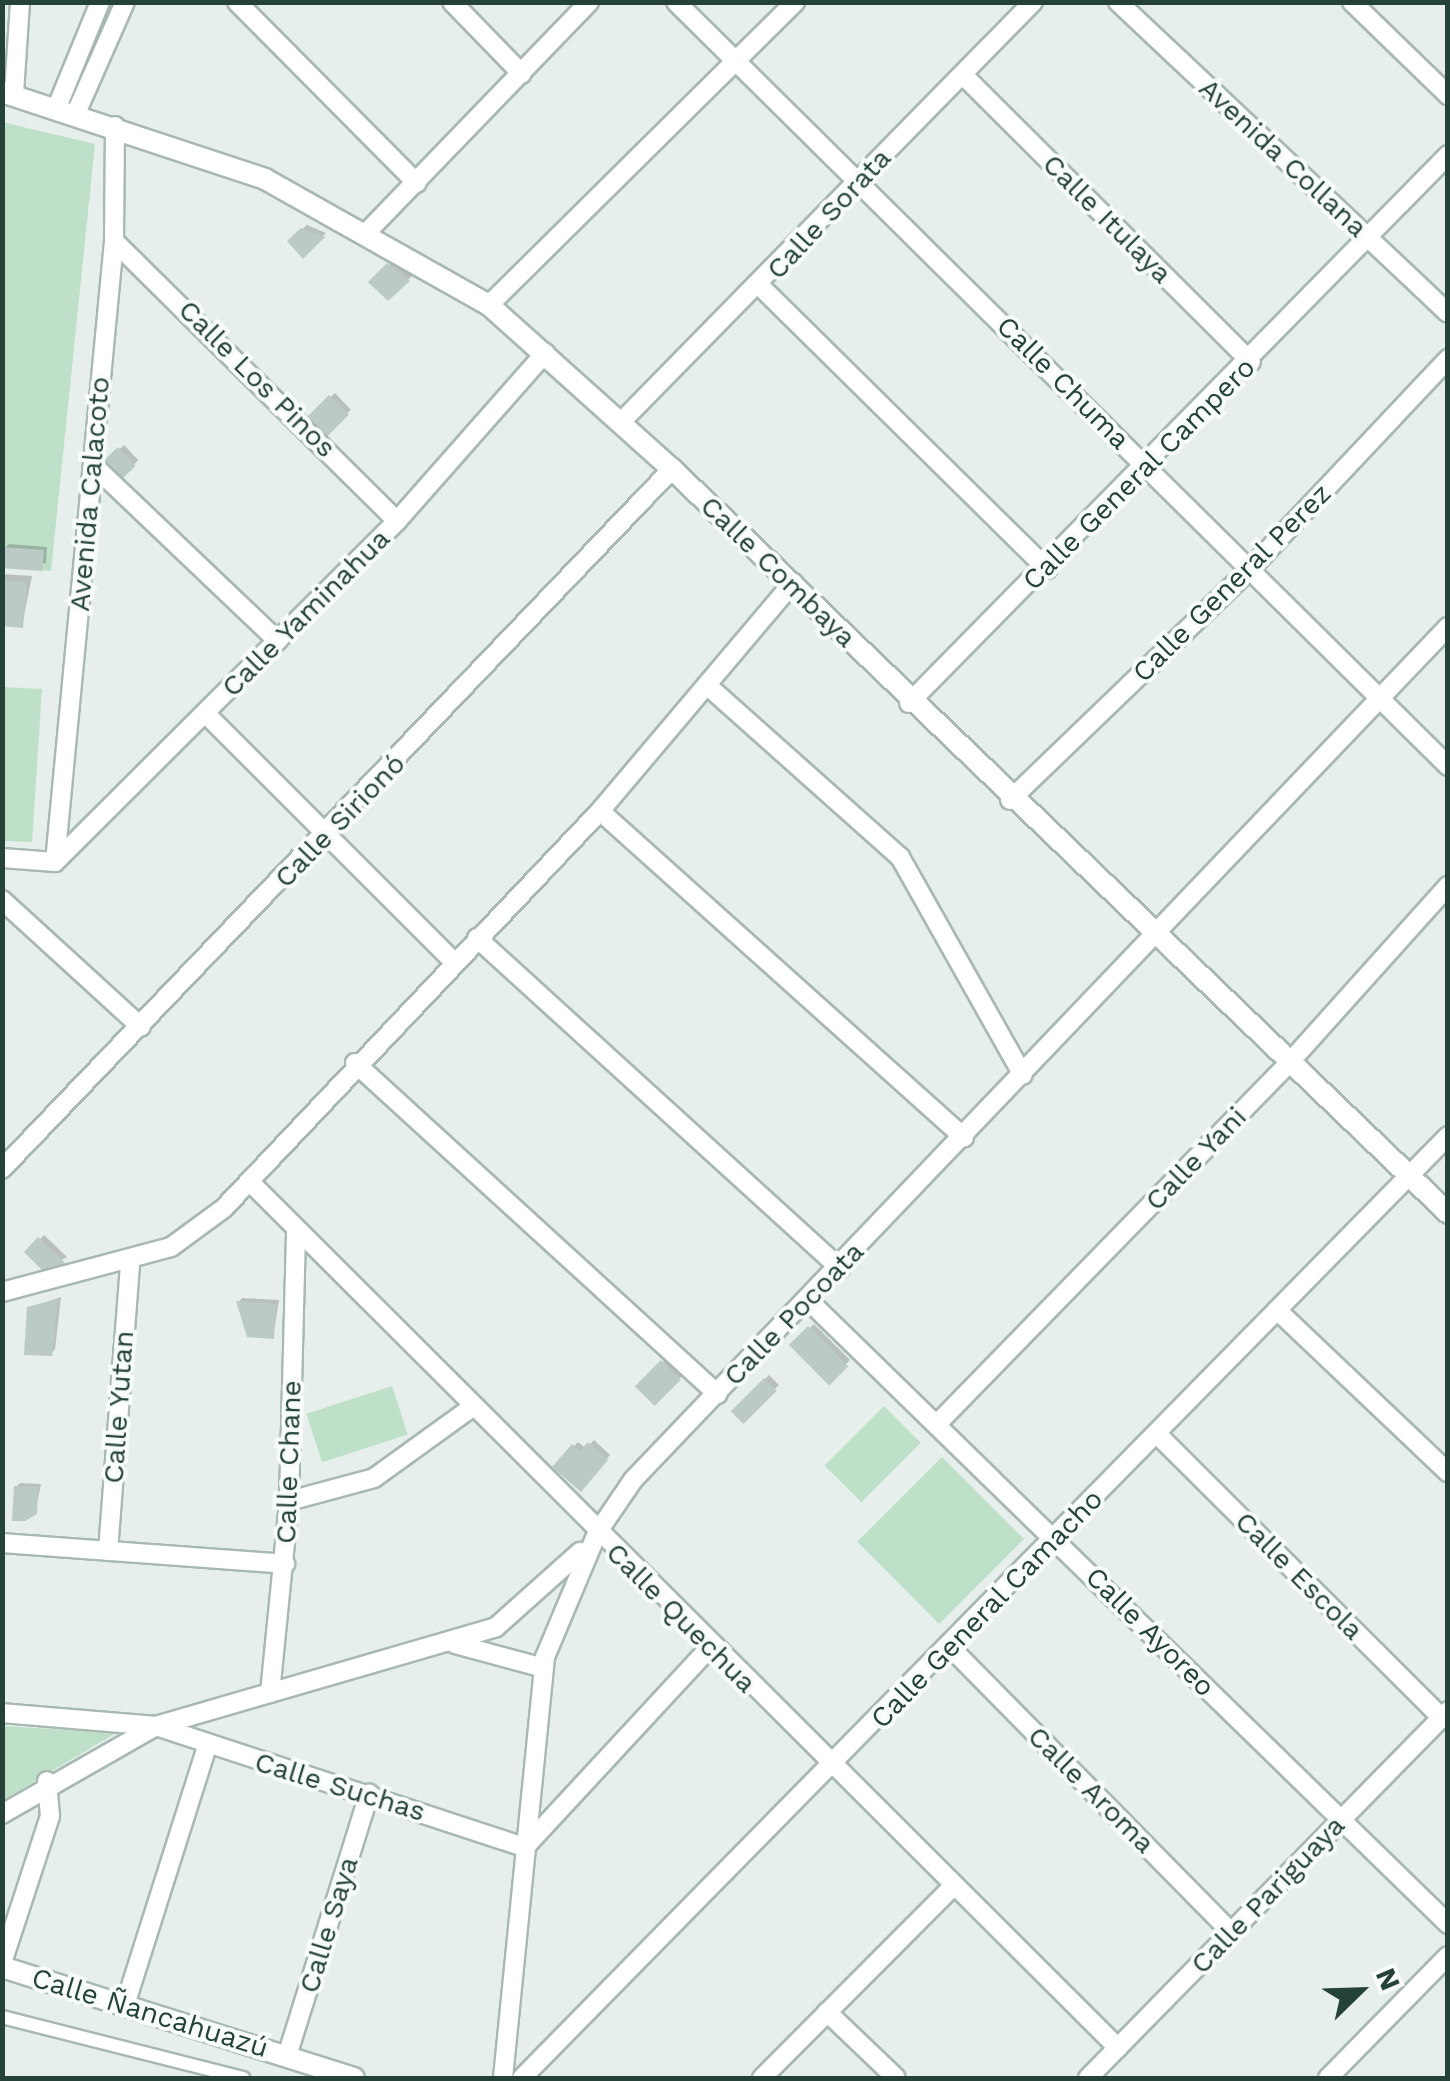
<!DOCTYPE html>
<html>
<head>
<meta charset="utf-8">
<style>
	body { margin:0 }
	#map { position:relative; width:1450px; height:2081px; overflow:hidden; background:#e6efeb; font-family:"Work Sans",sans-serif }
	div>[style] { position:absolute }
	.green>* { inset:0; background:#bfe0c8; transform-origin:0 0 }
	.shadow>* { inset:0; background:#0003; transform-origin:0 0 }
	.building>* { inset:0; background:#bbcac4; transform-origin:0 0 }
	.roads { filter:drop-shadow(2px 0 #a8b8b2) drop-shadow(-2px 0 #a8b8b2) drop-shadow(0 2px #a8b8b2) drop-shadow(0 -2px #a8b8b2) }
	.pedestrian>* { height:12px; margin:-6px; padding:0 6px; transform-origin:6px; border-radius:6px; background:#fff }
	.minor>* { height:18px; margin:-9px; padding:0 9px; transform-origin:9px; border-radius:9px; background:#fff }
	.tertiary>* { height:20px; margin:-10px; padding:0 10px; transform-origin:10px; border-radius:10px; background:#fff }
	span { translate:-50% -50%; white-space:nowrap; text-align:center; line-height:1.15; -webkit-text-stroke:8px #f7fbf9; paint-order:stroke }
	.street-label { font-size:28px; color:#24423a }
	.frame { position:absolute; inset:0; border:5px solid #24423a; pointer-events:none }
	.north { position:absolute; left:1310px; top:1941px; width:100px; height:100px; -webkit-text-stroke:8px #f7fbf9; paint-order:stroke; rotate:67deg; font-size:28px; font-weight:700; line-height:40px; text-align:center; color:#24423a }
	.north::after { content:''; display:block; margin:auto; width:35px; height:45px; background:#24423a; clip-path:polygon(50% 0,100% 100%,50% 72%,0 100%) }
</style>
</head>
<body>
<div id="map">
	<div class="green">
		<div style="clip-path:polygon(2px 122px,95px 144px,51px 571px,3px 568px)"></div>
		<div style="clip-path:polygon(3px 687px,42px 689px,32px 842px,3px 841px)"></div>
		<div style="left:392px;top:1386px;width:51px;height:90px;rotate:72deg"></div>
		<div style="left:884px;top:1406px;width:52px;height:84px;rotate:45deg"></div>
		<div style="left:942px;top:1457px;width:116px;height:120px;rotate:45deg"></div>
		<div style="clip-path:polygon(3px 1726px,116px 1733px,3px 1800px)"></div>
	</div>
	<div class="shadow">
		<div style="clip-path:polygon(307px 225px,326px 233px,303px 255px,290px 241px)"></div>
		<div style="clip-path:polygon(393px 261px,412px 276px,388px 298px,372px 282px)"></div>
		<div style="left:335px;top:393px;width:23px;height:37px;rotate:47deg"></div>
		<div style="left:124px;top:445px;width:21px;height:25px;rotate:47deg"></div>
		<div style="clip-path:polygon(9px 544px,47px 547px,46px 564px,5px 548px)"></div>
		<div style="clip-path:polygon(2px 574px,32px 576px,22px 625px,2px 624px)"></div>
		<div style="clip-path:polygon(44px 1235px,67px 1257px,45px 1269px,28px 1252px)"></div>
		<div style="clip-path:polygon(61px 1297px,55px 1349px,51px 1354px,29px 1308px)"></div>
		<div style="clip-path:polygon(242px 1298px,279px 1300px,273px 1337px,239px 1302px)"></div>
		<div style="left:814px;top:1324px;width:51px;height:30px;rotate:45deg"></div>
		<div style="left:667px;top:1358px;width:23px;height:40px;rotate:43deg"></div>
		<div style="left:769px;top:1375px;width:14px;height:50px;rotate:45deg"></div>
		<div style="clip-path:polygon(594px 1440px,610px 1455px,581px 1489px,556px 1467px,578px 1442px,586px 1449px)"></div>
		<div style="clip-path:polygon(20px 1483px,41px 1484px,35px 1512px,16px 1487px)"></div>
	</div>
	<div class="building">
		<div style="clip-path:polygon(301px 228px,325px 237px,303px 259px,287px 241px)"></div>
		<div style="clip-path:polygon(387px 263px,410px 281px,388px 301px,368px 282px)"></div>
		<div style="left:329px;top:395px;width:28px;height:35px;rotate:45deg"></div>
		<div style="left:118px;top:447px;width:26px;height:23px;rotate:47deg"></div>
		<div style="left:2px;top:547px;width:42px;height:21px;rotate:4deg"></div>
		<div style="clip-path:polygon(2px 581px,27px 582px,23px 628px,2px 626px)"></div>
		<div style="clip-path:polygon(38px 1237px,65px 1263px,44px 1272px,24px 1252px)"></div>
		<div style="clip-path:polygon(58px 1299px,52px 1356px,24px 1355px,27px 1307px)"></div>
		<div style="clip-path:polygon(236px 1301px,276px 1304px,274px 1339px,247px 1337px)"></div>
		<div style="left:808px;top:1326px;width:57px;height:27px;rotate:45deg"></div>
		<div style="left:661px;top:1360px;width:28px;height:37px;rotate:45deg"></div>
		<div style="left:764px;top:1378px;width:18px;height:47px;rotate:45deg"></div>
		<div style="clip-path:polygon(588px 1442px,608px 1460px,581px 1492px,552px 1467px,572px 1444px,580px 1451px)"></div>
		<div style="clip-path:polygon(14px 1486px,38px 1487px,37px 1514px,25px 1521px,12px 1521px)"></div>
	</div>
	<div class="roads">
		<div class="pedestrian">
			<div style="left:2px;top:2017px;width:249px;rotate:14.2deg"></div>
		</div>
		<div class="minor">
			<div style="left:237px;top:2px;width:255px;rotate:45.2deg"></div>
			<div style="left:452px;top:2px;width:100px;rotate:45.8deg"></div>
			<div style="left:676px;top:2px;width:1086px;rotate:44.7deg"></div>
			<div style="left:1118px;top:2px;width:453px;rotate:43.3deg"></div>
			<div style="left:1352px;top:2px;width:134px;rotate:44.1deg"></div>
			<div style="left:964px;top:76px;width:405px;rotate:44.9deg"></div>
			<div style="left:14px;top:93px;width:91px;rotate:-86.2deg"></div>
			<div style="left:57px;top:107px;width:113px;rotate:-67.7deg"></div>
			<div style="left:76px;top:113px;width:121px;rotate:-66.2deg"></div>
			<div style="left:369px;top:230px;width:317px;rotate:-46deg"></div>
			<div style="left:114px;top:241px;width:398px;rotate:44.7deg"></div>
			<div style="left:761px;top:287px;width:402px;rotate:44.6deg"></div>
			<div style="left:489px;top:305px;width:431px;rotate:-44.7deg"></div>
			<div style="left:622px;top:421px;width:587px;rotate:-45.55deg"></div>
			<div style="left:93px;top:465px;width:255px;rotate:43.6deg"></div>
			<div style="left:709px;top:687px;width:256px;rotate:41.7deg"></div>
			<div style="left:900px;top:857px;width:250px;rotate:60.6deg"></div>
			<div style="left:909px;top:703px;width:769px;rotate:-45.47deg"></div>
			<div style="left:206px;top:714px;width:349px;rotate:45deg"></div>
			<div style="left:1010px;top:800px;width:336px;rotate:-43.9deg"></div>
			<div style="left:1252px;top:567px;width:286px;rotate:-46.7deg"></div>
			<div style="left:600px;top:811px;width:489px;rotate:41.9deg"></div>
			<div style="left:2px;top:858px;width:53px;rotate:4.3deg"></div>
			<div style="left:55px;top:862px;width:624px;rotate:-84.57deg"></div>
			<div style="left:114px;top:241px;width:115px;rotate:-89.5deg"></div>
			<div style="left:55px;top:862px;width:483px;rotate:-44.9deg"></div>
			<div style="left:397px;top:521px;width:224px;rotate:-48.6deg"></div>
			<div style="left:2px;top:900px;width:188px;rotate:42.4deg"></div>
			<div style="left:477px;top:938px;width:491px;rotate:42.3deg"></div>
			<div style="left:355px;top:1063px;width:491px;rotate:42.4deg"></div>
			<div style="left:2px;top:1169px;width:969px;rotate:-46.25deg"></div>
			<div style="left:250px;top:1182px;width:1226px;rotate:44.93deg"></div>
			<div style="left:2px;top:1292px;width:175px;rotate:-14.9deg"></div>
			<div style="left:171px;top:1247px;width:66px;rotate:-36.3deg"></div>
			<div style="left:224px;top:1208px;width:547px;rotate:-46.56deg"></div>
			<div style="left:600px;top:811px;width:299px;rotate:-49.8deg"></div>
			<div style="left:808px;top:1300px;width:894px;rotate:44.27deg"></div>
			<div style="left:1277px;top:1310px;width:236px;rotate:43.5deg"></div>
			<div style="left:937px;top:1424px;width:504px;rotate:-45.72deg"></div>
			<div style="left:1289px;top:1063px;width:238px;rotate:-48.1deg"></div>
			<div style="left:1157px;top:1434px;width:401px;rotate:44.9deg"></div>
			<div style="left:289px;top:1501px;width:88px;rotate:-15.1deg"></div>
			<div style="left:374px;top:1478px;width:120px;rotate:-35.8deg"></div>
			<div style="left:2px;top:1543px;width:284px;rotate:4.2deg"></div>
			<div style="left:108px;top:1551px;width:290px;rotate:-85.6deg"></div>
			<div style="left:455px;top:1644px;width:92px;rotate:15.1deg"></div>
			<div style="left:949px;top:1646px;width:403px;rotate:45.4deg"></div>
			<div style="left:270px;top:1693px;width:193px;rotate:-84.3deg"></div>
			<div style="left:289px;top:1501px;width:270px;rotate:-88.5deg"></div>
			<div style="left:2px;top:1713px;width:155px;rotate:4.8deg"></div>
			<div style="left:156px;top:1726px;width:388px;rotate:18.2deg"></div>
			<div style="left:525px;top:1847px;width:272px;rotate:-47.2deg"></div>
			<div style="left:2px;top:1814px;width:177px;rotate:-29.7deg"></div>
			<div style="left:156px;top:1726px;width:354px;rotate:-16.2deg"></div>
			<div style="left:496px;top:1627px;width:113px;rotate:-41.8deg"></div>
			<div style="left:2px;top:1963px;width:155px;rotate:-71.9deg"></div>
			<div style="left:50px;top:1816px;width:35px;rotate:-95deg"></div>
			<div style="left:125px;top:2005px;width:272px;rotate:-72.4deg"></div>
			<div style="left:827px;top:2012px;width:95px;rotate:43.7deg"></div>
			<div style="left:287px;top:2056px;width:275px;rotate:-72.6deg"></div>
			<div style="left:503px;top:2078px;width:423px;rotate:-84.3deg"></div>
			<div style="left:545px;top:1657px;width:134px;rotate:-67.2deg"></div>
			<div style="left:597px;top:1533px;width:64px;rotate:-55.8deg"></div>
			<div style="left:633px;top:1480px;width:1180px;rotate:-46.31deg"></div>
			<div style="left:522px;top:2078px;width:1321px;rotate:-45.49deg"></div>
			<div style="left:762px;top:2078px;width:272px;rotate:-45.1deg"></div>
			<div style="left:1088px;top:2078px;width:514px;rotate:-45.55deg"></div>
			<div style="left:1328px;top:2078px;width:171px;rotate:-45.5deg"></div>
		</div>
		<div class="tertiary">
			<div style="left:2px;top:92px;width:277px;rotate:18.3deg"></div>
			<div style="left:265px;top:179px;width:257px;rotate:29.4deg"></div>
			<div style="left:489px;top:305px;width:246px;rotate:41.9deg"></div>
			<div style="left:672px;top:469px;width:1075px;rotate:43.79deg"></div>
			<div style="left:2px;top:1967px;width:369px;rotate:17.5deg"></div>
		</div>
	</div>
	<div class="street-label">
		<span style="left:1283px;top:158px;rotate:43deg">Avenida Collana</span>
		<span style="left:829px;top:214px;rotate:-47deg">Calle Sorata</span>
		<span style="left:1107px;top:219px;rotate:45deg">Calle Itulaya</span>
		<span style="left:257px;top:379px;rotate:45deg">Calle Los Pinos</span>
		<span style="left:1063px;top:383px;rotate:45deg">Calle Chuma</span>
		<span style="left:1139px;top:474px;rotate:-45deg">Calle General Campero</span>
		<span style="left:90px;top:494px;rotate:-85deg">Avenida Calacoto</span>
		<span style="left:778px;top:572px;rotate:44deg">Calle Combaya</span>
		<span style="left:1232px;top:583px;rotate:-45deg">Calle General Perez</span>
		<span style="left:306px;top:613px;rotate:-45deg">Calle Yaminahua</span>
		<span style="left:340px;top:821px;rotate:-46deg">Calle Sirionó</span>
		<span style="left:1196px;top:1159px;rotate:-46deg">Calle Yani</span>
		<span style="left:794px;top:1314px;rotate:-46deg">Calle Pocoata</span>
		<span style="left:119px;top:1407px;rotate:-86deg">Calle Yutan</span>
		<span style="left:289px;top:1462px;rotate:-88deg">Calle Chane</span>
		<span style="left:1299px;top:1576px;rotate:45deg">Calle Escola</span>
		<span style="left:987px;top:1609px;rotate:-46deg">Calle General Camacho</span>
		<span style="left:681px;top:1618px;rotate:45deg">Calle Quechua</span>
		<span style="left:1150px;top:1632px;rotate:45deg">Calle Ayoreo</span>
		<span style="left:340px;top:1787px;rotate:17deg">Calle Suchas</span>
		<span style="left:1091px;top:1790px;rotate:45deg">Calle Aroma</span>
		<span style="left:1268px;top:1895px;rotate:-46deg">Calle Pariguaya</span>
		<span style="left:329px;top:1925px;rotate:-73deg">Calle Saya</span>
		<span style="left:150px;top:2013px;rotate:17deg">Calle Ñancahuazú</span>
	</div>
	<div class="frame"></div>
	<div class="north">N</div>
</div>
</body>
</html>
